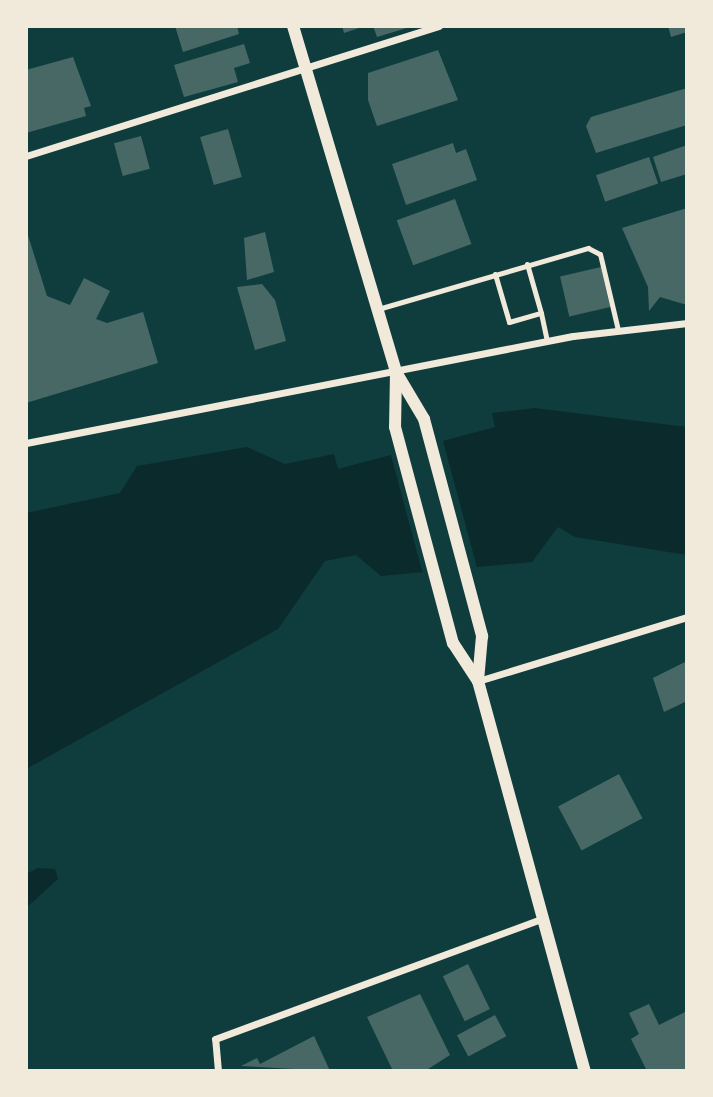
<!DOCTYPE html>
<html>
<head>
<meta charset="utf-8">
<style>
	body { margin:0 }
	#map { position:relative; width:713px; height:1097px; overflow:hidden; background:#0f3d3e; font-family:"Fira Sans Condensed",sans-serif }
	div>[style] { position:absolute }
	.water>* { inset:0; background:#0a2a2b }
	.pier>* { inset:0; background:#0f3d3e; transform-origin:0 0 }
	.building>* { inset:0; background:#486865; transform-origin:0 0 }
	.service>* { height:5px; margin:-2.5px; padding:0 2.5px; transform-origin:2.5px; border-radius:2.5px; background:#f1e9da }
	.minor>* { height:7px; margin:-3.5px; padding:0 3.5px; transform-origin:3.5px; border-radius:3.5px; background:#f1e9da }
	.tertiary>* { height:12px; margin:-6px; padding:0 6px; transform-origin:6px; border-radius:6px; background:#f1e9da }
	span { translate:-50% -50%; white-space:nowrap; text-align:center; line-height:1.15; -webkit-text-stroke:7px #f1e9da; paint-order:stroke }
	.frame { position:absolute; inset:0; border:28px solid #f1e9da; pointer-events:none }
</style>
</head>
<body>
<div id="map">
	<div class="water">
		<div style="clip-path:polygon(535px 408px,687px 427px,687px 555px,575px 537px,558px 527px,532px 562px,381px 576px,356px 555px,325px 561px,278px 629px,26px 769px,26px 513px,120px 493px,137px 466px,247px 447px,285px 464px,334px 454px,338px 469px,495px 427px,492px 413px)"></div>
		<div style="clip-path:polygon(38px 868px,55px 869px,58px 879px,26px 908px,26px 874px)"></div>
	</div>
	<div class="pier">
		<div style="left:442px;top:437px;width:138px;height:54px;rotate:75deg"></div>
	</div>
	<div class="building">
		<div style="clip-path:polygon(175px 26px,237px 26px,239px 34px,183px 52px)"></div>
		<div style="clip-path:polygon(342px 26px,362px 26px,362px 27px,344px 33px)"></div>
		<div style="clip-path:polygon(373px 26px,409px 26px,410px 27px,377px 37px)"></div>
		<div style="clip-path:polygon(668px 26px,687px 26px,687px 32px,671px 37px)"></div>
		<div style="clip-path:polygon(244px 44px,250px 63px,234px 68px,238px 82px,184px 97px,174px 65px)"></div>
		<div style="clip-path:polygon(438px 50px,458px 100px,377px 126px,368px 100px,368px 73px)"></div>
		<div style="clip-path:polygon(73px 57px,91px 106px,84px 108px,86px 116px,26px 133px,26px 70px)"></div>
		<div style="clip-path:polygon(687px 88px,687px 125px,596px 153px,586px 126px,591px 117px)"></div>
		<div style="left:228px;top:129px;width:50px;height:29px;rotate:74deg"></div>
		<div style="left:141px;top:136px;width:34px;height:28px;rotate:75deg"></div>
		<div style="clip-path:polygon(453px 143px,456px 153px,466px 149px,477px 180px,406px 205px,392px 164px)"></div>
		<div style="clip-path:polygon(687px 145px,687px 174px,661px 182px,653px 157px)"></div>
		<div style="left:649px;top:157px;width:28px;height:56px;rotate:71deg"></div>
		<div style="left:455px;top:199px;width:48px;height:62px;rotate:70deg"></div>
		<div style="clip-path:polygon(687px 208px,687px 305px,660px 297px,649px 311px,648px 287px,622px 228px)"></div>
		<div style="clip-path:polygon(26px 229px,47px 296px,70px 305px,84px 278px,110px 291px,96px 319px,107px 323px,143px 312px,158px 363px,26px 403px)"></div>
		<div style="clip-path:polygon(265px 232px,274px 272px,247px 280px,244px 238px)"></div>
		<div style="left:601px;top:267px;width:41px;height:42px;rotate:77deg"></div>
		<div style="clip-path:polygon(262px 284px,275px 300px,286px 341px,255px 350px,237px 287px)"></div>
		<div style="clip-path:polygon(687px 661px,687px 701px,664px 712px,653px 678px)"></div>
		<div style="left:619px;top:774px;width:50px;height:69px;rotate:62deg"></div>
		<div style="left:468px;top:964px;width:50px;height:28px;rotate:64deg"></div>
		<div style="clip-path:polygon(420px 994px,450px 1055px,425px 1071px,393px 1071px,367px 1017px)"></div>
		<div style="clip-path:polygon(649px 1004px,659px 1025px,687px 1011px,687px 1071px,647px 1071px,631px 1039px,639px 1034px,629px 1013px)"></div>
		<div style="left:495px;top:1015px;width:24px;height:43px;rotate:62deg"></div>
		<div style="clip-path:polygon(314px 1036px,330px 1071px,241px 1066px,257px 1058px,260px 1064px)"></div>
	</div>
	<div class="service">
		<div style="left:495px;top:274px;width:50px;rotate:73.7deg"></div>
		<div style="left:509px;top:322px;width:33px;rotate:-16deg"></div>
		<div style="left:541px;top:313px;width:51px;rotate:-105.9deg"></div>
		<div style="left:378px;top:309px;width:219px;rotate:-16.2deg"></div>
		<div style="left:588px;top:248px;width:13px;rotate:27deg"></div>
		<div style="left:600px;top:254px;width:78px;rotate:76.7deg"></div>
		<div style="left:541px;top:313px;width:29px;rotate:78deg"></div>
	</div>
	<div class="minor">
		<div style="left:26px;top:156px;width:433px;rotate:-17.5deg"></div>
		<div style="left:26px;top:443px;width:557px;rotate:-11.07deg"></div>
		<div style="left:573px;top:336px;width:115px;rotate:-6.5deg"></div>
		<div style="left:478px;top:681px;width:219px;rotate:-17deg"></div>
		<div style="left:218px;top:1071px;width:32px;rotate:-95deg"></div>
		<div style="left:215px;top:1039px;width:351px;rotate:-20.2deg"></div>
	</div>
	<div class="tertiary">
		<div style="left:293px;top:26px;width:361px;rotate:73.4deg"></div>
		<div style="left:396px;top:372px;width:55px;rotate:59.2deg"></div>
		<div style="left:424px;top:419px;width:225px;rotate:75deg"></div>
		<div style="left:482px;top:636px;width:45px;rotate:95.1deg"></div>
		<div style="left:396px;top:372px;width:55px;rotate:91deg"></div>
		<div style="left:395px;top:427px;width:224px;rotate:75deg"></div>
		<div style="left:453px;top:643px;width:45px;rotate:56.7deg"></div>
		<div style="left:478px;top:681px;width:404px;rotate:74.7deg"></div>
	</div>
	<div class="frame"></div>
</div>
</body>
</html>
